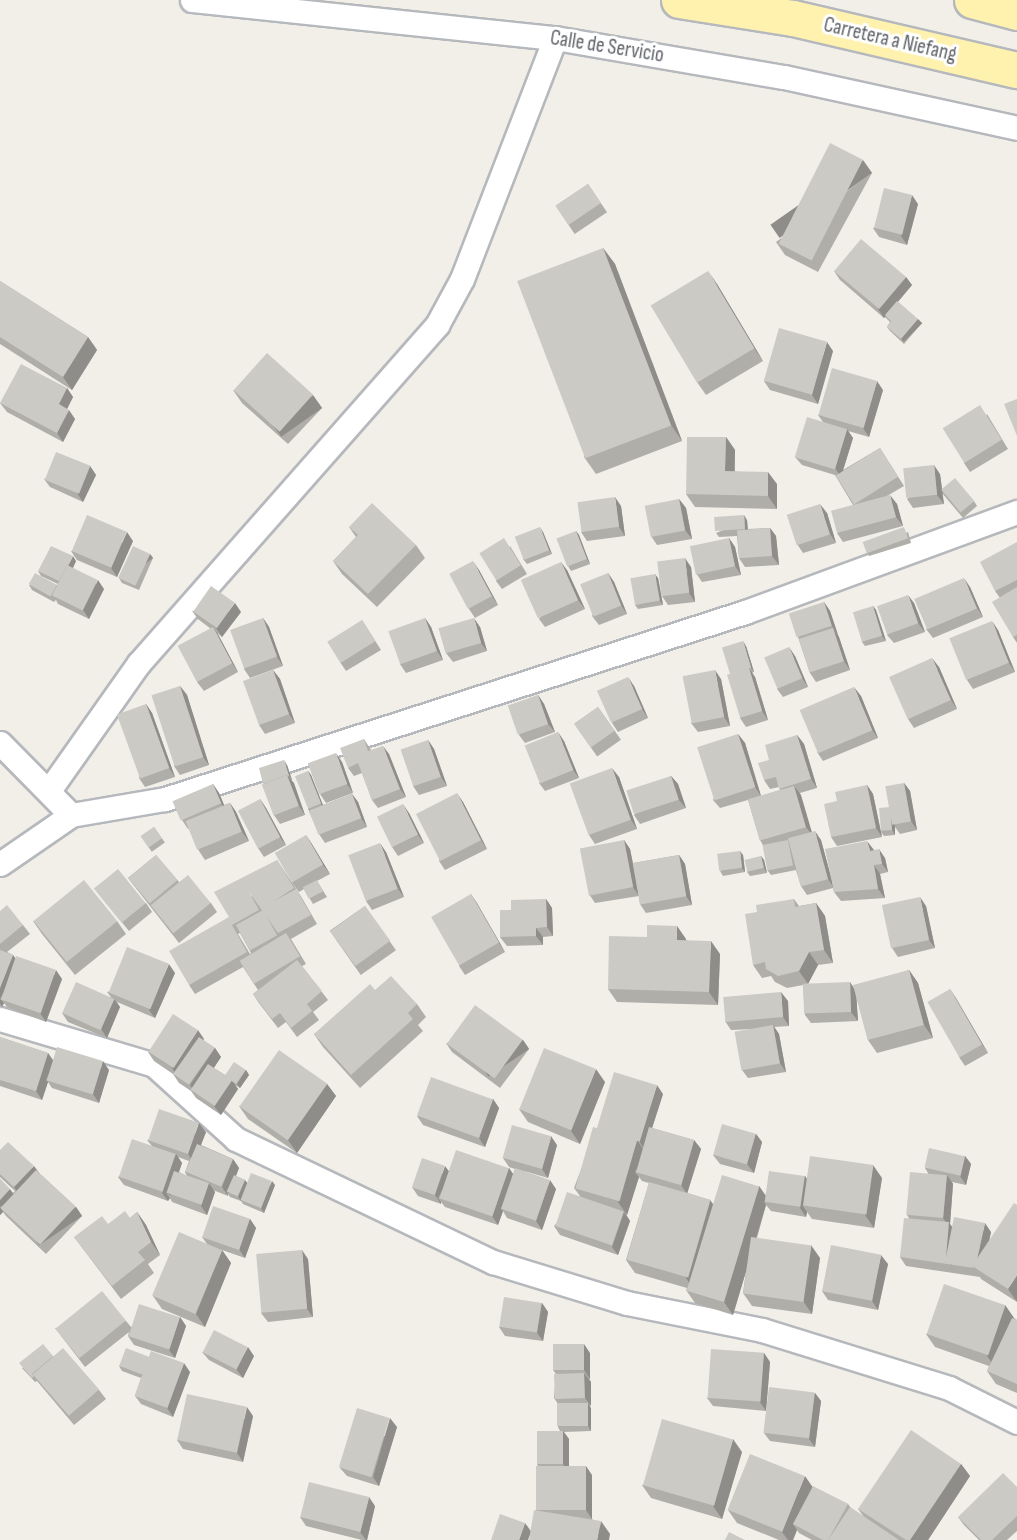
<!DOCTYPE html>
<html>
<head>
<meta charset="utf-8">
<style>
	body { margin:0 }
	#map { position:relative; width:1017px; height:1540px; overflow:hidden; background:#f1efe8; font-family:"Sofia Sans Condensed",sans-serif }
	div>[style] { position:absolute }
	.roads { filter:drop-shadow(2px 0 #b5b8bc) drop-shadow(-2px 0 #b5b8bc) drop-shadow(0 2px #b5b8bc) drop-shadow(0 -2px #b5b8bc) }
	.minor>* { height:23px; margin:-11.5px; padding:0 11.5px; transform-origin:11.5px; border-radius:11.5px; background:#fff }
	.primary>* { height:35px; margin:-17.5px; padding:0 17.5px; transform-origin:17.5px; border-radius:17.5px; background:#fff2af }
	.wall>* { inset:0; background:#afaea9; transform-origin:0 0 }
	.shaded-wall>* { inset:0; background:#8f8d8a; transform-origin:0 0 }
	.building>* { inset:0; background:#cccac5; transform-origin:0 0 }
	span { translate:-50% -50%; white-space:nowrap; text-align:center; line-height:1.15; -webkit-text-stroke:6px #fff; paint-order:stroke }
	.street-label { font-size:21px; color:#5f6368 }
</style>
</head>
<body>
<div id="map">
	<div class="roads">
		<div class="minor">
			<div style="left:192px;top:0;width:365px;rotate:6deg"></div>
			<div style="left:555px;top:38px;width:232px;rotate:9.7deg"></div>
			<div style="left:784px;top:77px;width:239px;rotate:12.3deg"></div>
			<div style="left:0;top:743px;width:101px;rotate:45.4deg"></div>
			<div style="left:50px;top:789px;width:154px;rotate:-54.8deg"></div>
			<div style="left:139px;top:663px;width:451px;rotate:-48.6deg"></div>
			<div style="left:437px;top:325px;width:52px;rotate:-61.5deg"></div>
			<div style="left:462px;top:279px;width:258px;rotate:-68.9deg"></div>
			<div style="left:0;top:864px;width:86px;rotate:-34.6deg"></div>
			<div style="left:71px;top:815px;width:95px;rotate:-9.7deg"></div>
			<div style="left:165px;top:799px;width:609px;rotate:-17.87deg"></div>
			<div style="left:745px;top:612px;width:290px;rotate:-20.2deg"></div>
			<div style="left:0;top:1019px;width:161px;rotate:16.6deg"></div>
			<div style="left:154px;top:1065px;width:110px;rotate:42.1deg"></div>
			<div style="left:236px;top:1139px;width:285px;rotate:25.6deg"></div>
			<div style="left:493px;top:1262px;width:140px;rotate:17deg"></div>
			<div style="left:627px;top:1303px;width:138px;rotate:11.3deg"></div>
			<div style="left:762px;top:1330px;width:196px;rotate:17.2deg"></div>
			<div style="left:949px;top:1388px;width:76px;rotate:26.6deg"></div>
		</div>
		<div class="primary">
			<div style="left:679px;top:0;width:115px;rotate:9deg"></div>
			<div style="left:793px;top:18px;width:230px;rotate:13.1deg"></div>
			<div style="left:972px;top:0;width:47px;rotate:14.9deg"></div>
		</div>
	</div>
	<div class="wall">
		<div style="clip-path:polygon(872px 173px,818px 272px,785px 255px,776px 242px)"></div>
		<div style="left:588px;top:184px;width:34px;height:39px;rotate:56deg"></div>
		<div style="clip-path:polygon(918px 204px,907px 245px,879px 237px,873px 228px)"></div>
		<div style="clip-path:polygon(603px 248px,615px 264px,682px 441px,596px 474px,584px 457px)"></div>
		<div style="clip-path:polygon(834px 271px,906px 277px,912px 285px,898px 302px,922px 323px,904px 344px,890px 331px,887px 327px,890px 322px,885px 317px,884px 318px,840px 280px)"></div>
		<div style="clip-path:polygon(0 281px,88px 337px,97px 350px,72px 390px,0 344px)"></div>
		<div style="clip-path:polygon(717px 284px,763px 361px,706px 395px,697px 382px)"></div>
		<div style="clip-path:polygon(833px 351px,818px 404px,770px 390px,764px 381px)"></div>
		<div style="clip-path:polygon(67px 388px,73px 397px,67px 409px,75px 419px,63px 442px,7px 412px,0 403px)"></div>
		<div style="clip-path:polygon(233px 390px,322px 408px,288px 444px,242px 403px)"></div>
		<div style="clip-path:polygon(883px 390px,869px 437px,848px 431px,853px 438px,843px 470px,880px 448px,904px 486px,887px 496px,897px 504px,903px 526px,843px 542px,837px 533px,853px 505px,835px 475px,802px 465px,795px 457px,823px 422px,818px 415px)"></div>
		<div style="clip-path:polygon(987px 414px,1008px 449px,970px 472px,964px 463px)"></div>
		<div style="clip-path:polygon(726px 437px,735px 450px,735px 471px,777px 484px,777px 509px,695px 507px,686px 494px)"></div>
		<div style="clip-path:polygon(90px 466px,96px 475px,83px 502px,50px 487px,44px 479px)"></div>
		<div style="clip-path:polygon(940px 474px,942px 489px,974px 501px,977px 506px,963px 518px,942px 493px,944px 504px,913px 508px,907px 499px)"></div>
		<div style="clip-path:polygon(679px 499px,686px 508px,692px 539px,657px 545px,651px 536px)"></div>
		<div style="clip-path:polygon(621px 506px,625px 536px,587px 541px,581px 532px)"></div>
		<div style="clip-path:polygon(827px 513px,836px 543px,803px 553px,797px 544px)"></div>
		<div style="clip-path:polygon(747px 520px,748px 529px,770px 528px,776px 536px,779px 565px,745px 567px,739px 558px,737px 536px,719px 537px,716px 533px)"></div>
		<div style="clip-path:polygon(349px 527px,416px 545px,425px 558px,377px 607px,342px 574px,333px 561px,356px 537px)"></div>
		<div style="clip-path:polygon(576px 531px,579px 535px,590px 564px,571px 571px,568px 566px)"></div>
		<div style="clip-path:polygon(543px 532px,552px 554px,527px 564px,523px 559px)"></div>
		<div style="clip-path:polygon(908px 532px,911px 543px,869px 556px,866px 551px)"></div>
		<div style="clip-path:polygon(729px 538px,735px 547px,741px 575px,702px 582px,696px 573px)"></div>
		<div style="clip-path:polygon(133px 541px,117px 577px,77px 560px,71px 551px)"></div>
		<div style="clip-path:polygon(1017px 542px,1017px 643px,1013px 637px,1000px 598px,995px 591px)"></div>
		<div style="clip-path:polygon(510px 546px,527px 574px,502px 589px,496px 581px)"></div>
		<div style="clip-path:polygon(150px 554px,153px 558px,139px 590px,122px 583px,119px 578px)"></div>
		<div style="clip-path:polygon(76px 561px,73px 568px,104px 589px,89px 619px,58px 604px,56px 600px,54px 602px,32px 590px,29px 585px,57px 585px,58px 584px,41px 576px,38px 571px)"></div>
		<div style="clip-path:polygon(691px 567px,695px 602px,668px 605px,662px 596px)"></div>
		<div style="clip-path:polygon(479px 570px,498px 605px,475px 618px,469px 609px)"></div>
		<div style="clip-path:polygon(567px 570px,585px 609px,545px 627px,539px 619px)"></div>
		<div style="clip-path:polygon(608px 573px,614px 582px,627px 614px,599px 625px,592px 616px)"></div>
		<div style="clip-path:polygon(658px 578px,663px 605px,638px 609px,635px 605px)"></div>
		<div style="clip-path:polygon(970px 587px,983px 617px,933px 638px,926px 629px)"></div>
		<div style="clip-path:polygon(824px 602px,830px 611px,850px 670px,816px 682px,810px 673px,798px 637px)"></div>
		<div style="clip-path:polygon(914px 603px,925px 632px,894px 643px,887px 635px)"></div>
		<div style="clip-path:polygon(873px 606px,876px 610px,886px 641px,865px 646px,862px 642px)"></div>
		<div style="clip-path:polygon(192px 611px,241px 612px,222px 637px,217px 633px,238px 672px,204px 691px,197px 682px,211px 629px,198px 619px)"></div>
		<div style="clip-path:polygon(263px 618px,269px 627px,283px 666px,250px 678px,244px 669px)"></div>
		<div style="clip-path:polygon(425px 618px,431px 627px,443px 660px,406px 673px,400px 664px)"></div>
		<div style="clip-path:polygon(362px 620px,381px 650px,346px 671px,340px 662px)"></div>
		<div style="clip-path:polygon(480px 627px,487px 651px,453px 662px,446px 653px)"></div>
		<div style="clip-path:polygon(998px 630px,1015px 672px,973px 689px,967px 680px)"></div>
		<div style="clip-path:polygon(746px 646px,754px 672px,752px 673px,755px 677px,768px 720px,746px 727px,740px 718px)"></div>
		<div style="clip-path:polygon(795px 656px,808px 687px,783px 697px,777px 689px)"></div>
		<div style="clip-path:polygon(939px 667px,957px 709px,914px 728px,908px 719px)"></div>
		<div style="clip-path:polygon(273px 670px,280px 679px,295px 723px,265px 734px,259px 725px)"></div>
		<div style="clip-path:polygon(721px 679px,730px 726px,698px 732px,691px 723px)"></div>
		<div style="clip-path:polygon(180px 686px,187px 695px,209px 765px,180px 775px,174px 766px)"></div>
		<div style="clip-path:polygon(634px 686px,648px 718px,618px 732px,612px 723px)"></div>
		<div style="clip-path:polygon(538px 695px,544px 704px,555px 732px,525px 743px,519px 735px)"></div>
		<div style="clip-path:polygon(861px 696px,878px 738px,823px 761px,817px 752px)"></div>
		<div style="clip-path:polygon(146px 704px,152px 713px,175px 777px,145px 787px,139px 778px)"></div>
		<div style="left:598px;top:707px;width:40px;height:29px;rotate:55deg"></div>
		<div style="clip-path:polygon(738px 734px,745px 743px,761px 796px,780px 790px,779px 787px,770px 789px,764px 780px,769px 760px,797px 735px,804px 744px,817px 788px,800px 793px,811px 832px,821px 840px,832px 881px,874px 850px,885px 858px,888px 872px,880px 874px,885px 898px,841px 901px,834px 892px,833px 888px,807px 895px,801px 886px,796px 870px,771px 875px,768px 871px,763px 845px,760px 840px,748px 800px,720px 808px,713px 800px)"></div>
		<div style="clip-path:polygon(364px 739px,371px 750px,389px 754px,406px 797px,378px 808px,372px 800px,362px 773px,354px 776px,348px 768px)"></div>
		<div style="clip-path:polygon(428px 740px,434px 749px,447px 786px,419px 795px,413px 786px)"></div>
		<div style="clip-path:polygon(564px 741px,579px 778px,545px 791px,539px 783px)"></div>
		<div style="clip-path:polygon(342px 762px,353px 793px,326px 803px,320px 794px)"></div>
		<div style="clip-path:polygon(287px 765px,292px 780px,291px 780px,305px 815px,280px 824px,274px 815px,263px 784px)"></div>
		<div style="clip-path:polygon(308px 771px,311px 775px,323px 805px,352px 794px,358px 802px,367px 827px,325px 843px,319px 834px,308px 809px)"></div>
		<div style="clip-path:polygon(671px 776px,678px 784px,686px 808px,640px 824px,634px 815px)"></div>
		<div style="clip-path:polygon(619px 777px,637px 829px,595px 844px,589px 835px)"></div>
		<div style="clip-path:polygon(904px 783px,910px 791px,917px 830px,900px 834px,895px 827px,895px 835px,884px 836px,881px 832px,890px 807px)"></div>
		<div style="clip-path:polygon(213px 784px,219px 793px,224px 805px,230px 803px,236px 812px,249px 841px,205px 860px,199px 851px,189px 829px,188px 829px,182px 820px)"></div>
		<div style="clip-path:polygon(867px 785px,873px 794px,882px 837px,837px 846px,831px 837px,837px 801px)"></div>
		<div style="clip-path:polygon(260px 799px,266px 808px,286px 845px,264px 857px,258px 848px)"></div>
		<div style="clip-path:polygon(463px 802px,487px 849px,445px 870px,439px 861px)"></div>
		<div style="clip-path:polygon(409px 813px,424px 843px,398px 856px,392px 847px)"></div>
		<div style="left:154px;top:827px;width:19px;height:16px;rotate:55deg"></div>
		<div style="clip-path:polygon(306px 835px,330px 874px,317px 881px,327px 897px,313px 904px,304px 889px,299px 892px,292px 883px)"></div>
		<div style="clip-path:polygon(624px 840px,630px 849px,633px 863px,679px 855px,685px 864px,692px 905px,646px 913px,640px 904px,639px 896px,595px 903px,589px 894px)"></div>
		<div style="clip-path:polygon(386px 852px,404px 897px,372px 910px,366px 901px)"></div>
		<div style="clip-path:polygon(156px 855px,179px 882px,211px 903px,217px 912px,179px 943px,128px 878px)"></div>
		<div style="clip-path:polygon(743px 855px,745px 872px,723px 876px,720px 871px)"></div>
		<div style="clip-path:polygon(761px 856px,764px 860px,767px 873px,750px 876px,747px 872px)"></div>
		<div style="clip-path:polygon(evenodd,277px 860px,302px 898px,317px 924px,291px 939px,306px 964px,302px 966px,328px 1000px,313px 1012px,319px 1020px,297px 1037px,286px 1022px,278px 1028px,259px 1003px,253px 994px,258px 990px,243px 967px,195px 994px,189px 985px,277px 860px,240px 933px,251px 953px,250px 954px,238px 934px,240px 933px)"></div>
		<div style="clip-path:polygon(94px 888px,146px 903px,152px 912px,129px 931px)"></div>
		<div style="clip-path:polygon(471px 894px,505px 952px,465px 975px,459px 966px)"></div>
		<div style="clip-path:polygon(546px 899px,552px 908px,553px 936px,543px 937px,543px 945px,507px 946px,500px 937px,511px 910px)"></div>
		<div style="clip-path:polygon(794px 899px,799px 906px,816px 903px,825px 916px,833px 963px,818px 965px,808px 984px,854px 988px,909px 970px,918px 983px,933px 1038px,877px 1053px,868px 1040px,856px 995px,858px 1021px,811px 1023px,805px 1015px,803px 985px,787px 988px,775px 982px,771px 976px,762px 978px,753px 965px,757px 912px)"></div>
		<div style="left:365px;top:906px;width:54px;height:43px;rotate:55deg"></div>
		<div style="clip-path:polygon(926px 906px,935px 948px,898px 957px,892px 948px)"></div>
		<div style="clip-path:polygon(0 911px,23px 925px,30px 934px,7px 952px,13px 955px,15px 958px,62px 979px,46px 1022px,7px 1007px,4px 1003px,2px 1007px,0 1006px)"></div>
		<div style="clip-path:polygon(33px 921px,117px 921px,126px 934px,75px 975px,42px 934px)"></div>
		<div style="clip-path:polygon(677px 926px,686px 940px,720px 954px,718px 1005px,617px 1002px,608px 989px,647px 937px)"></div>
		<div style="clip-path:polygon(175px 973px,155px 1018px,117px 1002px,120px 1007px,107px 1038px,68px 1022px,62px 1013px,111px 997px,107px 992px)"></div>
		<div style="clip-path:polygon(950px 989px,988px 1053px,965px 1066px,959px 1057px)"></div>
		<div style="clip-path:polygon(375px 990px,417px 1004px,426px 1017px,418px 1025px,423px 1031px,360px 1088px,323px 1047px,314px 1034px)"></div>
		<div style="clip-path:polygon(788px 1001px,789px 1026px,774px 1027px,779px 1034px,786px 1072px,748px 1078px,742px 1070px,754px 1029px,731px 1030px,725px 1021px)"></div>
		<div style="clip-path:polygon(0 1037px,48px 1053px,53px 1060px,109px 1070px,99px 1103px,52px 1088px,48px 1082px,42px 1100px,0 1086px)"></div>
		<div style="clip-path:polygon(204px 1039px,203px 1040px,215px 1048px,221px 1057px,214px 1068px,225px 1075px,246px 1070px,249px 1075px,240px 1088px,235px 1085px,238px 1089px,221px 1115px,196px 1098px,191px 1091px,179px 1083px,173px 1074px,154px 1061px,148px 1052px)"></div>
		<div style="clip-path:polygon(523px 1040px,529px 1049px,500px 1088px,452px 1052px,446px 1043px)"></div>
		<div style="clip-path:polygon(605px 1082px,580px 1144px,528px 1122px,519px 1109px)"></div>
		<div style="clip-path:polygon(327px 1084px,336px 1096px,297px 1153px,248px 1119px,239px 1106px)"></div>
		<div style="clip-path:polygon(663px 1094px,652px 1128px,694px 1140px,701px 1149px,687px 1193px,710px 1200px,713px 1204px,759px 1186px,765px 1195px,805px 1176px,807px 1179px,882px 1178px,874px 1228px,812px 1219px,807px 1212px,806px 1217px,771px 1211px,766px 1205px,757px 1238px,820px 1258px,812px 1314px,752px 1306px,743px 1293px,746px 1271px,733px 1315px,695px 1303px,686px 1290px,687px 1288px,635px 1273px,626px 1260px,649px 1183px,642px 1181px,639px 1177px,627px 1215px,626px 1214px,630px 1221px,618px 1255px,560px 1235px,554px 1226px,580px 1196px,574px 1188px,597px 1128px)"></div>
		<div style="clip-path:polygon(493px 1099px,499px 1108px,485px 1147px,423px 1125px,417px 1116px)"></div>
		<div style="clip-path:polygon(evenodd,206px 1132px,201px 1145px,233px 1159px,239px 1168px,236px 1176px,245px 1180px,247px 1183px,275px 1185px,264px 1213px,243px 1204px,241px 1201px,230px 1197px,228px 1194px,228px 1196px,213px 1190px,215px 1192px,207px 1215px,172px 1202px,170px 1198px,168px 1201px,124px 1185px,118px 1177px,152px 1146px,147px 1140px,206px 1132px,178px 1157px,189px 1161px,185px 1172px,187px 1176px,179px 1172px,182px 1163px,178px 1157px)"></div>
		<div style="clip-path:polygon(756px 1134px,762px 1142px,754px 1173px,720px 1164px,713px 1155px)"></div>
		<div style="clip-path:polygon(557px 1145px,548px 1178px,524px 1171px,556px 1189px,542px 1230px,507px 1218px,503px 1211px,498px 1225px,445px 1207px,441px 1202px,441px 1204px,418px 1196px,412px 1187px,448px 1171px,509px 1168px,513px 1174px,515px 1169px,509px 1167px,503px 1158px)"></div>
		<div style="clip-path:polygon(0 1150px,38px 1172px,76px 1207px,82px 1216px,46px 1254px,6px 1216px,3px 1212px,0 1215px,0 1179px,13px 1193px,15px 1191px,0 1177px)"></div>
		<div style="clip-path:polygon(965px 1156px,971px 1164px,966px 1185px,952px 1182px,953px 1184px,950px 1224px,952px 1227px,991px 1232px,989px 1242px,1017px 1302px,981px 1279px,980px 1277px,906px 1266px,900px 1257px,909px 1218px,907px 1215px,928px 1173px,925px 1168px)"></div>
		<div style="clip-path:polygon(137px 1212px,146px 1225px,160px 1255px,148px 1264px,154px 1273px,121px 1299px,74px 1237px,130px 1218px)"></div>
		<div style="clip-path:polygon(250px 1219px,256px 1228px,245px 1258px,222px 1250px,231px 1263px,205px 1327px,162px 1309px,153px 1296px,207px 1244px,202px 1237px)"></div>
		<div style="clip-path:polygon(308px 1259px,313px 1317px,268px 1322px,261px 1313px)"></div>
		<div style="clip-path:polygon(888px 1264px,878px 1310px,828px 1300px,822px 1291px)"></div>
		<div style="clip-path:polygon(542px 1303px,548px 1312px,543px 1341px,505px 1336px,499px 1327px)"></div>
		<div style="clip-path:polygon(1005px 1305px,1014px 1318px,1017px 1320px,1017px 1393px,996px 1384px,987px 1371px,989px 1366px,935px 1347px,926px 1334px)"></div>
		<div style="clip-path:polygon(180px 1317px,186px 1326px,175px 1358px,134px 1345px,128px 1336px,129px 1332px,85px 1367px,55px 1328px,126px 1321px,131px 1327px)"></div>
		<div style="clip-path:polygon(202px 1352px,254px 1356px,243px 1378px,209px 1360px)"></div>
		<div style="clip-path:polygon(590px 1353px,590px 1379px,589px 1379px,591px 1382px,590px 1406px,591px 1431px,564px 1432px,569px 1439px,569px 1466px,592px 1475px,592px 1519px,610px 1534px,531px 1534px,525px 1523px,531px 1531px,536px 1510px,538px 1466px,537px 1464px,560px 1431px,558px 1427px,558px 1404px,554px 1398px,556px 1374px,553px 1370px)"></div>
		<div style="clip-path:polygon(764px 1353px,770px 1362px,766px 1411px,713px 1406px,707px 1398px)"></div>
		<div style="clip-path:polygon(53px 1356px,99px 1390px,106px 1399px,74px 1425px,37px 1381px,35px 1382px,22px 1368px)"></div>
		<div style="clip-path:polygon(119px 1366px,190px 1372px,173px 1417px,141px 1404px,135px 1396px,141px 1378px,122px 1371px)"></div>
		<div style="clip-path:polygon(815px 1393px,821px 1401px,815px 1447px,770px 1441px,764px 1433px)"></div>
		<div style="clip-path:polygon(253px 1416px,243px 1462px,183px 1449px,177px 1440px)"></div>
		<div style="clip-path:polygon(397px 1427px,379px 1486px,347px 1476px,340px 1468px)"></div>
		<div style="clip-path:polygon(742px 1452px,722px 1519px,651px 1498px,642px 1485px)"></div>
		<div style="clip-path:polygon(961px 1464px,970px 1476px,928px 1540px,812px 1540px,799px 1533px,797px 1530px,793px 1540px,779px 1540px,737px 1523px,728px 1510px,813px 1487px,848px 1504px,851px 1508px,864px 1517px,858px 1509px)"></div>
		<div style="clip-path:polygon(1017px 1487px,1017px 1531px,1007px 1540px,979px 1540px,964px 1525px,958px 1517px)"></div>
		<div style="clip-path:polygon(375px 1506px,367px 1540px,362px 1540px,306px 1526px,300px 1517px)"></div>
	</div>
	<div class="shaded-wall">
		<div style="left:863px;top:160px;width:16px;height:113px;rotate:55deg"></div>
		<div style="clip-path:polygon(912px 195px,918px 204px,907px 245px,901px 236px)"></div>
		<div style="clip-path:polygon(603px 248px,615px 264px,682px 441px,671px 425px)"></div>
		<div style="clip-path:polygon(708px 271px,717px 284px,763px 361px,754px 348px)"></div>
		<div style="clip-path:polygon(906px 277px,912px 285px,884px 318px,878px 309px)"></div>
		<div style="left:918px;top:319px;width:6px;height:26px;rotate:45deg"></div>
		<div style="clip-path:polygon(88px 337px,97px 350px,72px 390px,63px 377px)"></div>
		<div style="clip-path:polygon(827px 342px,833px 351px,818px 404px,812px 395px)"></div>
		<div style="clip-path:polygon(877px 381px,883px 390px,869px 437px,863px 428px)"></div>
		<div style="clip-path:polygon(67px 388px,73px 397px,65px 413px,59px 404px)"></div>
		<div style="left:313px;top:395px;width:16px;height:50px;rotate:55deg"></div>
		<div style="clip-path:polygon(69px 410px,75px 419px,63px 442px,57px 433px)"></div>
		<div style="clip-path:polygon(847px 429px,853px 438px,841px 477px,835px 468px)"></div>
		<div style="clip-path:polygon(726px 437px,735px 450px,734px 484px,725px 471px)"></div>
		<div style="clip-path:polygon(934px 465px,940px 474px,944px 504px,937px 495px)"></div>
		<div style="clip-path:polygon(90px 466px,96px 475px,83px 502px,77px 493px)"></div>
		<div style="clip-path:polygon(768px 472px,777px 484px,777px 509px,768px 496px)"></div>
		<div style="clip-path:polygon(890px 495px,897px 504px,903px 526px,896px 517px)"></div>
		<div style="clip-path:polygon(615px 497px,621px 506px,625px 536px,619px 527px)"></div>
		<div style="clip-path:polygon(679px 499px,686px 508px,692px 539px,685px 530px)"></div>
		<div style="clip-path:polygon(820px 504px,827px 513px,836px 543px,830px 534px)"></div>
		<div style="clip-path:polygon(744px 515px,747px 520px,748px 535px,745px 530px)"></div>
		<div style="clip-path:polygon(540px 527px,543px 532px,552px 554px,549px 550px)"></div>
		<div style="clip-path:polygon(770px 528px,776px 536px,779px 565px,772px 556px)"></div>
		<div style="clip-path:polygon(576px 531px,579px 535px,590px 564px,587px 559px)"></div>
		<div style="clip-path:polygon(127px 532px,133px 541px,117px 577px,111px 568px)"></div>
		<div style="clip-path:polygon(729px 538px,735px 547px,741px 575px,735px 566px)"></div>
		<div style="left:150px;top:554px;width:5px;height:35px;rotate:53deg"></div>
		<div style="clip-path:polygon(73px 556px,76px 561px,64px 587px,60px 582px)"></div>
		<div style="clip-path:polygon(685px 558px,691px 567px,695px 602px,689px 593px)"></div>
		<div style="clip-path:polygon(473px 561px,479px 570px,498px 605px,492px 596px)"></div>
		<div style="clip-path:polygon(561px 562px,567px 570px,585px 609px,578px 600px)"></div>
		<div style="clip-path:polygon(608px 573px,614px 582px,627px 614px,621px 605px)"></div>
		<div style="clip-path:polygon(655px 574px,658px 578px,663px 605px,660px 601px)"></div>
		<div style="clip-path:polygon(964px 578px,970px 587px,983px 617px,977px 608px)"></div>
		<div style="clip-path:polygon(98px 580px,104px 589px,89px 619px,83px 610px)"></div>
		<div style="clip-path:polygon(908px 595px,914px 603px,925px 632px,918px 623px)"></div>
		<div style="clip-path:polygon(824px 602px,830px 611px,838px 635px,832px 626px)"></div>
		<div style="clip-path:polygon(235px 603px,241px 612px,222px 637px,216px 628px)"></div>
		<div style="clip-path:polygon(873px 606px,876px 610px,886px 641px,882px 636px)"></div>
		<div style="clip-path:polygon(263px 618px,269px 627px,283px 666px,277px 657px)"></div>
		<div style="clip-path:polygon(425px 618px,431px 627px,443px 660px,437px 651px)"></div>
		<div style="clip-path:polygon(474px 618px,480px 627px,487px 651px,481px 643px)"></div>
		<div style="clip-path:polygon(992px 621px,998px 630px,1015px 672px,1009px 663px)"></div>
		<div style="clip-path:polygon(213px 627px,219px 636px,238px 672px,232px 663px)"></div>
		<div style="clip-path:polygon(833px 628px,839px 637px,850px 670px,844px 661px)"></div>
		<div style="clip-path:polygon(743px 641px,746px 646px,754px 672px,751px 668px)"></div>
		<div style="clip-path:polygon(789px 647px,795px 656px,808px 687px,802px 678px)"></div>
		<div style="clip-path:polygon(932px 658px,939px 667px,957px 709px,951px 700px)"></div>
		<div style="clip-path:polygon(749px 668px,755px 677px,768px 720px,762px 711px)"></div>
		<div style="clip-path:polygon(273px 670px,280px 679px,295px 723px,289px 714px)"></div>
		<div style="clip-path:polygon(715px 670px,721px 679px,730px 726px,724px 717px)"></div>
		<div style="clip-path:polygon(628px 677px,634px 686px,648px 718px,642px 709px)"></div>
		<div style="clip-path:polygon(180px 686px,187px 695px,209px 765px,203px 757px)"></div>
		<div style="clip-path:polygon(854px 687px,861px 696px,878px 738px,872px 730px)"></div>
		<div style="clip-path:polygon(538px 695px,544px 704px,555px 732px,548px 724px)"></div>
		<div style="clip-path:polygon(146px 704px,152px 713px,175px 777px,169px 768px)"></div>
		<div style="clip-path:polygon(558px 732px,564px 741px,579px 778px,573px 770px)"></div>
		<div style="clip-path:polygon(738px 734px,745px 743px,761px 796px,755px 787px)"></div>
		<div style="clip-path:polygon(797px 735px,804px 744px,817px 788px,811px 779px)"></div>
		<div style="clip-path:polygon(428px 740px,434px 749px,447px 786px,441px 777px)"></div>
		<div style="clip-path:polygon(383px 746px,389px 754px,406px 797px,400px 789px)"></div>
		<div style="clip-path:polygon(336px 753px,342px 762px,353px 793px,347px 784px)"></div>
		<div style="clip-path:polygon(284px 760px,287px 765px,292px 780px,289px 776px)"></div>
		<div style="clip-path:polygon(612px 768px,619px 777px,637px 829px,631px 820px)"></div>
		<div style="clip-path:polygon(308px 771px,311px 775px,324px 808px,321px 804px)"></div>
		<div style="clip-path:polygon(287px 775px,294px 783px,305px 815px,299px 806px)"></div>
		<div style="clip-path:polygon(671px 776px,678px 784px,686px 808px,679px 800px)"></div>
		<div style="clip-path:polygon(904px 783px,910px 791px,917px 830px,911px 821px)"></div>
		<div style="clip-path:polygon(213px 784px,219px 793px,227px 812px,221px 803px)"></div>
		<div style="clip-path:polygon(867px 785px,873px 794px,882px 837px,876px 828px)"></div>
		<div style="clip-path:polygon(794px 786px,801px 795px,813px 836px,806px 827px)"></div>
		<div style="clip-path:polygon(457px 793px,463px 802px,487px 849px,481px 840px)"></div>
		<div style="clip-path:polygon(352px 794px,358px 802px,367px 827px,361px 818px)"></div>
		<div style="clip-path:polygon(260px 799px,266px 808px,286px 845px,280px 837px)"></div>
		<div style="clip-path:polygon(230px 803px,236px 812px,249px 841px,242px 832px)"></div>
		<div style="clip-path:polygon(403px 804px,409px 813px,424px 843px,418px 835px)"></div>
		<div style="clip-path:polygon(890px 807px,895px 827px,895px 835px,892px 830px)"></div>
		<div style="clip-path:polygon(815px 831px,821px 840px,834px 888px,828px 879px)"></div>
		<div style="clip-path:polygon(306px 835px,312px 844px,330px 874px,323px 865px)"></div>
		<div style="clip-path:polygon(624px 840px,630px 849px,639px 896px,633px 887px)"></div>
		<div style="clip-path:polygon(867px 841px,874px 850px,876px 860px,870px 851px)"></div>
		<div style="clip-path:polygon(380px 843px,386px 852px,404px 897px,398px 889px)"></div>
		<div style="clip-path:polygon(879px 849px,885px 858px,888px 872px,882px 864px)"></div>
		<div style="clip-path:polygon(740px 851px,743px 855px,745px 872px,742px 868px)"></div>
		<div style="clip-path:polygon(679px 855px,685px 864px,692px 905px,686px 896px)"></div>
		<div style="clip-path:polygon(761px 856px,764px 860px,767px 873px,764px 868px)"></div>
		<div style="clip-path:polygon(874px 865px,880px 874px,885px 898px,878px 889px)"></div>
		<div style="clip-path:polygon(471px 894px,477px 903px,505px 952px,499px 943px)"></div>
		<div style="clip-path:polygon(920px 897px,926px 906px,935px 948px,929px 940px)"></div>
		<div style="clip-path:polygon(546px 899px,552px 908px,553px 936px,547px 927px)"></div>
		<div style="clip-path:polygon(816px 903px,825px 916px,833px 963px,824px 950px)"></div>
		<div style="clip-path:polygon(677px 926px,686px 939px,686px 953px,677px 940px)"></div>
		<div style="clip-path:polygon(536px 928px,543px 937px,543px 945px,536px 936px)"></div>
		<div style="clip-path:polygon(711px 941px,720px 954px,718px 1005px,709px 992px)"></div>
		<div style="clip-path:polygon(809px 952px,818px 965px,808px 984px,799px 971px)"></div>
		<div style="clip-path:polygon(13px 955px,19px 964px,0 999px,4px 1003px,2px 1007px,0 1003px,0 988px)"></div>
		<div style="clip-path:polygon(169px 964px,175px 973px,155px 1018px,149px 1010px)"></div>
		<div style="clip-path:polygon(56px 970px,62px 979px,46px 1022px,40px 1013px)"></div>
		<div style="clip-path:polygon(909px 970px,918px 983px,933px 1038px,924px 1025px)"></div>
		<div style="clip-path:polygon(850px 982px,856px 991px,858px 1021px,851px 1012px)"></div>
		<div style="clip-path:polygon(950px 989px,956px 998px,988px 1053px,982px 1044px)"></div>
		<div style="clip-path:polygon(781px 992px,788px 1001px,789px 1026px,783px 1017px)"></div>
		<div style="clip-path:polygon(114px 999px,120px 1007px,107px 1038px,101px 1029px)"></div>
		<div style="clip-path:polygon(773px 1025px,779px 1034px,786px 1072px,780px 1063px)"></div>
		<div style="clip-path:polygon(198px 1030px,204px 1039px,178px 1077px,172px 1068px)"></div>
		<div style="left:523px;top:1040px;width:11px;height:49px;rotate:56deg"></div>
		<div style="clip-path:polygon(215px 1048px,221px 1057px,196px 1094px,190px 1085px)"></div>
		<div style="clip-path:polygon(48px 1053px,54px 1062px,46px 1080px,48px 1082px,42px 1100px,36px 1091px)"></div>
		<div style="clip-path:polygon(103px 1061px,109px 1070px,99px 1103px,93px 1094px)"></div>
		<div style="clip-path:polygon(596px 1069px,605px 1082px,580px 1144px,571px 1131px)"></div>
		<div style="clip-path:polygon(246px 1070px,249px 1075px,240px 1088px,237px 1084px)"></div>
		<div style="clip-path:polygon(232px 1080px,238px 1089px,221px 1115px,214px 1106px)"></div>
		<div style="clip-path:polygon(327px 1084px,336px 1096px,297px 1153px,288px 1140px)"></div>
		<div style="clip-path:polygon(657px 1085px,663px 1094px,645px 1150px,639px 1141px)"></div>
		<div style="clip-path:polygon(493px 1099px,499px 1108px,485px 1147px,479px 1138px)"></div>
		<div style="clip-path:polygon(199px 1123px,206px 1132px,194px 1163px,188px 1154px)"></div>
		<div style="clip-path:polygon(756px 1134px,762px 1142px,754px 1173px,747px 1164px)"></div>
		<div style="clip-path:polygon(551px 1136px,557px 1145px,548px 1178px,542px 1169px)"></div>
		<div style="clip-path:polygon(637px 1140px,646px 1153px,635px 1172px,639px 1177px,627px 1215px,618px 1202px)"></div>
		<div style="clip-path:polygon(694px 1140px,701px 1149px,687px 1194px,681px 1185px)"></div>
		<div style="clip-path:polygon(176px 1154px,182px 1163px,171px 1195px,166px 1193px,170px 1198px,168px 1201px,162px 1193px)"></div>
		<div style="clip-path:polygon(965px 1156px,971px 1164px,966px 1185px,960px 1176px)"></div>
		<div style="clip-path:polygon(233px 1159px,239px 1168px,229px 1193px,227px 1192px,228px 1196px,222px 1187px)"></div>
		<div style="clip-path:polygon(873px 1165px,882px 1178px,874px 1228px,865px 1215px)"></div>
		<div style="clip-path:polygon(34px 1166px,40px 1174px,20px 1196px,14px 1187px)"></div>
		<div style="clip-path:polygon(445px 1166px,451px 1174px,438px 1198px,441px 1202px,441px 1204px,435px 1195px)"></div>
		<div style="clip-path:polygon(509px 1168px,515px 1177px,501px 1209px,503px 1211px,498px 1225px,492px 1216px)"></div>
		<div style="clip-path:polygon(947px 1175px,953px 1184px,950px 1224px,955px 1231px,952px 1266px,946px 1257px,948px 1225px,943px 1218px)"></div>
		<div style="clip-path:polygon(805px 1176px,811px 1185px,803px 1206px,807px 1212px,806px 1217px,800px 1208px)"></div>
		<div style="clip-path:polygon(245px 1180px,248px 1184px,241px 1201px,238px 1197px)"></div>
		<div style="clip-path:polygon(550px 1180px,556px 1189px,542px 1230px,536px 1221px)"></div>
		<div style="clip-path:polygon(272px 1181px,275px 1185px,264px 1213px,261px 1208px)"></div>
		<div style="clip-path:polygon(209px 1183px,215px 1192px,207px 1215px,201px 1206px)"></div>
		<div style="clip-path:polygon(759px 1186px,768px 1199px,764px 1202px,766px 1205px,733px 1315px,724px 1302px)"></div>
		<div style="clip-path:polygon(10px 1189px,16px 1198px,0 1207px,3px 1212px,0 1215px,0 1200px)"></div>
		<div style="clip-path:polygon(710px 1200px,719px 1213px,695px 1291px,686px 1278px)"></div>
		<div style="left:76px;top:1207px;width:11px;height:52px;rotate:56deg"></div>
		<div style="clip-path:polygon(137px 1212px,146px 1225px,160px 1255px,151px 1242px)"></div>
		<div style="clip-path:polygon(624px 1212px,630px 1221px,618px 1255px,612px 1247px)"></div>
		<div style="clip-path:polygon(250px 1219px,256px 1228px,245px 1258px,239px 1249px)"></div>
		<div style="clip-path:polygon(985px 1223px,991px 1232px,982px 1272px,975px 1268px)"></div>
		<div style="clip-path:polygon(811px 1245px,820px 1258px,812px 1314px,803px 1301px)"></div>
		<div style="clip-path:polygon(222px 1250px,231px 1263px,205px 1327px,196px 1314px)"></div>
		<div style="clip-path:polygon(302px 1250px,308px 1259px,313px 1317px,307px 1309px)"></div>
		<div style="clip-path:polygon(881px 1255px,888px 1264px,878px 1310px,872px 1301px)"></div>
		<div style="clip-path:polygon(1017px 1275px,1017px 1302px,1008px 1289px)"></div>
		<div style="clip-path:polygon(542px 1303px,548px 1312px,543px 1341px,537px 1333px)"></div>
		<div style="clip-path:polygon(1005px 1305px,1014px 1318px,996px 1368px,987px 1356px)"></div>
		<div style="clip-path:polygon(180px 1317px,186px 1326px,175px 1358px,169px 1350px)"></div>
		<div style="clip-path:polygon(584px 1344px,590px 1353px,590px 1379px,584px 1370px)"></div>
		<div style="clip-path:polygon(248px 1347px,254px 1356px,243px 1378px,236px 1369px)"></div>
		<div style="clip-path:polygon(764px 1353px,770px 1362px,766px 1411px,760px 1402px)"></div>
		<div style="clip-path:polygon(184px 1363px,190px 1372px,173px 1417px,167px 1408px)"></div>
		<div style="clip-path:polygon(584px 1373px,591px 1382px,591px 1406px,585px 1398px)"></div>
		<div style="clip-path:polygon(815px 1393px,821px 1401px,815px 1447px,809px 1439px)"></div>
		<div style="clip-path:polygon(588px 1403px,591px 1408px,591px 1431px,588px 1426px)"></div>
		<div style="clip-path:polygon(247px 1407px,253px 1416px,243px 1462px,237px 1453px)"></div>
		<div style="clip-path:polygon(390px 1418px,397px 1427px,379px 1486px,373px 1477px)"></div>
		<div style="clip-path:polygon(563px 1431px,569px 1439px,569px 1473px,563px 1464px)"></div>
		<div style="clip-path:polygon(733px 1439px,742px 1452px,722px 1519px,713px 1506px)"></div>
		<div style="clip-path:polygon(961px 1464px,970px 1476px,928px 1540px,910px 1540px)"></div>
		<div style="clip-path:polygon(586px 1466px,592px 1475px,592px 1519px,586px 1510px)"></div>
		<div style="clip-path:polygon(805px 1476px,814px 1489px,793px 1524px,797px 1530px,793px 1540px,788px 1540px,782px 1532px)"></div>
		<div style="clip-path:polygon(369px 1497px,375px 1506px,367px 1540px,366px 1540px,360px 1532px)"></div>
		<div style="clip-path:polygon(601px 1521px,610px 1534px,609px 1540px,597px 1540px)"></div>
		<div style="clip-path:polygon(525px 1523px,531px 1532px,528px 1540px,519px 1540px)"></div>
	</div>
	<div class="building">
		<div style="left:830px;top:143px;width:37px;height:113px;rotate:27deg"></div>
		<div style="left:588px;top:184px;width:23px;height:39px;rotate:56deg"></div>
		<div style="left:884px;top:188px;width:29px;height:41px;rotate:14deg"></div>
		<div style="left:861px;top:239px;width:59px;height:42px;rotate:40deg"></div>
		<div style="left:603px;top:248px;width:190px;height:92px;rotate:69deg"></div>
		<div style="left:708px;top:271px;width:90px;height:67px;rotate:59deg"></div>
		<div style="clip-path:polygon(0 281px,88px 337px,63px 377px,0 337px)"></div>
		<div style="clip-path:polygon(897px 301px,918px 319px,901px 339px,887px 327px,891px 321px,885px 315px)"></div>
		<div style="left:779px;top:328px;width:50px;height:55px;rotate:16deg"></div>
		<div style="left:267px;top:353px;width:62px;height:50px;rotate:42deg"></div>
		<div style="clip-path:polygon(21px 364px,67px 388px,59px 404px,69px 410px,57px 433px,0 403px)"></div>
		<div style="left:832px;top:368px;width:47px;height:49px;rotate:16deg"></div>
		<div style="clip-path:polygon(1017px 399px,1017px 436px,1004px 404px)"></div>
		<div style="left:980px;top:405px;width:41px;height:44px;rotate:58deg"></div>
		<div style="left:807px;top:417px;width:42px;height:42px;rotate:17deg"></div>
		<div style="clip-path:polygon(687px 437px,726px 437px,725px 471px,768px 472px,768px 496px,686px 494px)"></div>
		<div style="left:880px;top:448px;width:34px;height:52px;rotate:58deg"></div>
		<div style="left:56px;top:452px;width:37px;height:30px;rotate:22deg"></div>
		<div style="left:934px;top:465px;width:30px;height:31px;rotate:84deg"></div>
		<div style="left:955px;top:478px;width:30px;height:18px;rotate:50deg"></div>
		<div style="left:890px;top:495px;width:23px;height:61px;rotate:75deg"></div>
		<div style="left:615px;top:497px;width:30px;height:38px;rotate:82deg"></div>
		<div style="left:679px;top:499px;width:32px;height:35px;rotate:79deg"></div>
		<div style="clip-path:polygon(372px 503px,416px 545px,368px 594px,333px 561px,358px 535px,349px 527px)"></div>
		<div style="left:820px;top:504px;width:32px;height:35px;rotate:72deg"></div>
		<div style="left:87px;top:515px;width:43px;height:39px;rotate:23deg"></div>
		<div style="left:744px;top:515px;width:14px;height:30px;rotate:86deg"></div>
		<div style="left:540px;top:527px;width:25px;height:27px;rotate:69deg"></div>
		<div style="left:904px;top:527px;width:12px;height:44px;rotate:70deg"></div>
		<div style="left:770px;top:528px;width:28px;height:33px;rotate:86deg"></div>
		<div style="left:576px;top:531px;width:30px;height:21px;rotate:69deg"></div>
		<div style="left:504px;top:538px;width:32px;height:29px;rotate:58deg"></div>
		<div style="left:729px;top:538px;width:29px;height:40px;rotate:78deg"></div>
		<div style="clip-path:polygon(1017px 542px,1017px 580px,995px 591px,980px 562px)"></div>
		<div style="clip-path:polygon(51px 546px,73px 556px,68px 566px,67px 565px,59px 581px,38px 571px)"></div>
		<div style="left:133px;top:546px;width:19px;height:35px;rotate:25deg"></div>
		<div style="left:685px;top:558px;width:35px;height:28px;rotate:83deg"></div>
		<div style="left:473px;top:561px;width:40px;height:27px;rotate:62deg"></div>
		<div style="left:561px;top:562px;width:42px;height:44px;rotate:66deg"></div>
		<div style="left:67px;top:565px;width:34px;height:34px;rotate:26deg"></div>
		<div style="left:35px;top:573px;width:25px;height:13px;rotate:29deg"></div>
		<div style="left:608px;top:573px;width:35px;height:30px;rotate:68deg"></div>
		<div style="left:655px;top:574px;width:27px;height:25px;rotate:80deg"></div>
		<div style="left:964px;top:578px;width:33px;height:54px;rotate:67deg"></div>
		<div style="left:211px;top:586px;width:29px;height:31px;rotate:35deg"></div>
		<div style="clip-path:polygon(1017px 587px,1017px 635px,1013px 637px,992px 602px)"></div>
		<div style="left:908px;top:595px;width:30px;height:33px;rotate:70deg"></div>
		<div style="left:824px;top:602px;width:25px;height:37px;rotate:72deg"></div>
		<div style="left:873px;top:606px;width:31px;height:21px;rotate:73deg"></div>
		<div style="left:263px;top:618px;width:41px;height:35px;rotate:70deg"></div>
		<div style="left:425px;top:618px;width:35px;height:39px;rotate:70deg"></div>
		<div style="left:474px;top:618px;width:26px;height:37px;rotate:74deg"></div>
		<div style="left:362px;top:620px;width:25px;height:41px;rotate:58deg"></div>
		<div style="left:992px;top:621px;width:45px;height:46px;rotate:68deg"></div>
		<div style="left:213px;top:627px;width:41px;height:40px;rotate:62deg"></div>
		<div style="left:833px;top:628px;width:35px;height:36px;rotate:72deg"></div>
		<div style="left:743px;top:641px;width:28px;height:22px;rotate:73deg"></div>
		<div style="left:789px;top:647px;width:34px;height:27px;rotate:67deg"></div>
		<div style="left:932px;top:658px;width:46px;height:47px;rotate:66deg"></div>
		<div style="left:749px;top:668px;width:45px;height:23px;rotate:73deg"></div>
		<div style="left:273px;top:670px;width:47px;height:32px;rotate:70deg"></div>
		<div style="left:715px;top:670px;width:48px;height:33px;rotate:79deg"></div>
		<div style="left:628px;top:677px;width:35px;height:34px;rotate:66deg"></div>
		<div style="left:180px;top:686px;width:75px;height:30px;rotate:72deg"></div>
		<div style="left:854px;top:687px;width:47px;height:59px;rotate:67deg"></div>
		<div style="left:538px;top:695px;width:31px;height:32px;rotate:71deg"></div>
		<div style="left:146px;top:704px;width:68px;height:31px;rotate:70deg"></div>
		<div style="left:598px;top:707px;width:29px;height:29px;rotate:55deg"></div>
		<div style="left:558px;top:732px;width:41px;height:36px;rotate:68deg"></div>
		<div style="left:738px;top:734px;width:56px;height:43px;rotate:72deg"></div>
		<div style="clip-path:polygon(797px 735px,811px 779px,779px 789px,776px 777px,764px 780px,758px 763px,769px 760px,765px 745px)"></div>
		<div style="clip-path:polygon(364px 739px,368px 751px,383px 746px,400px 789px,372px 800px,358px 763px,348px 768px,340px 748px)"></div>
		<div style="left:428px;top:740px;width:39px;height:29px;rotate:71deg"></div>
		<div style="left:336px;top:753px;width:33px;height:30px;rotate:70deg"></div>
		<div style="clip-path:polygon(284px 760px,289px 776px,288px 776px,287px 775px,263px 784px,259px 768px)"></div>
		<div style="left:612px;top:768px;width:55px;height:45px;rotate:70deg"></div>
		<div style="left:308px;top:771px;width:35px;height:14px;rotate:68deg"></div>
		<div style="left:287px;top:775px;width:33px;height:27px;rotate:69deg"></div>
		<div style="left:671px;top:776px;width:25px;height:47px;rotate:72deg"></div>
		<div style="left:904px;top:783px;width:39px;height:19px;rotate:80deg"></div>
		<div style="left:213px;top:784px;width:21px;height:44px;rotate:67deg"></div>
		<div style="clip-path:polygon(867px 785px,876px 828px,831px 837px,824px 804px,837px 801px,835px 792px)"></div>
		<div style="left:794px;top:786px;width:43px;height:48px;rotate:74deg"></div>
		<div style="left:457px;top:793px;width:53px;height:46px;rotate:63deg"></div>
		<div style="left:352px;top:794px;width:26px;height:46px;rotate:69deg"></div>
		<div style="left:260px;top:799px;width:43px;height:25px;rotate:62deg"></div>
		<div style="left:230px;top:803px;width:31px;height:48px;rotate:68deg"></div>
		<div style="left:403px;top:804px;width:34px;height:29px;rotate:64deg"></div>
		<div style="left:890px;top:807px;width:23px;height:11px;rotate:85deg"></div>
		<div style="left:154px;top:827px;width:14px;height:16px;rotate:56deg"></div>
		<div style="left:815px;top:831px;width:50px;height:28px;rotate:75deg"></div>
		<div style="left:306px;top:835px;width:34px;height:36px;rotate:60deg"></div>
		<div style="left:624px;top:840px;width:48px;height:45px;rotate:79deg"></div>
		<div style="left:788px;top:840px;width:26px;height:26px;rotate:79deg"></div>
		<div style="clip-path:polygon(867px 841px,870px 851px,879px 849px,882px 864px,874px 865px,878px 889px,834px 892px,825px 849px)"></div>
		<div style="left:380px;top:843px;width:49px;height:34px;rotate:69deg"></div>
		<div style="left:740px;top:851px;width:17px;height:23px;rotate:83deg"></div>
		<div style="left:156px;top:855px;width:33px;height:36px;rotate:50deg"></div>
		<div style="left:679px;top:855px;width:42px;height:47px;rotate:80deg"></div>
		<div style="left:761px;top:856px;width:12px;height:17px;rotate:76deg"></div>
		<div style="clip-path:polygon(277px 860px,294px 888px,274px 901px,296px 889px,311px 915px,278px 933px,249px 892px,259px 910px,232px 925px,247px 952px,189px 985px,169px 951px,229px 917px,214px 892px)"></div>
		<div style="left:118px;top:869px;width:44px;height:31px;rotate:51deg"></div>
		<div style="left:188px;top:875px;width:36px;height:48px;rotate:51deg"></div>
		<div style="left:84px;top:880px;width:53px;height:65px;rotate:51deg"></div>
		<div style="left:317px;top:880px;width:13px;height:16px;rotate:63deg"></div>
		<div style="left:471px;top:894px;width:56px;height:46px;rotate:60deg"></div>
		<div style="left:920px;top:897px;width:44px;height:39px;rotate:78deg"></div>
		<div style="clip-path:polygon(546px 899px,547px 927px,536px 928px,536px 936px,500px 937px,500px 910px,511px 910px,511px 900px)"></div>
		<div style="clip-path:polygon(794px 899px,795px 907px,816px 903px,824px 950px,809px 952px,799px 971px,778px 976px,766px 969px,765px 962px,753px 965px,745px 914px,757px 912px,756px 905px)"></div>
		<div style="clip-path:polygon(7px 905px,23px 925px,0 944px,0 911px)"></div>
		<div style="left:365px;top:906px;width:43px;height:43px;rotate:54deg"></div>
		<div style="left:263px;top:910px;width:29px;height:31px;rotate:61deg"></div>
		<div style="clip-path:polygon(647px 925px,677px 926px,677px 940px,711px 941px,709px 992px,608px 989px,609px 936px,647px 937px)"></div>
		<div style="left:286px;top:933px;width:27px;height:54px;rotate:59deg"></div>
		<div style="left:127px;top:947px;width:45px;height:49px;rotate:22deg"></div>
		<div style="clip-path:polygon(0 950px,13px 955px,0 988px)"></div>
		<div style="left:16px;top:956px;width:42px;height:46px;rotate:19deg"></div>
		<div style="clip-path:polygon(297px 960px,322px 991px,307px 1004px,312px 1011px,291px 1028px,280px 1013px,272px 1019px,253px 994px)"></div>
		<div style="left:909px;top:970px;width:57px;height:58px;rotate:75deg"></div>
		<div style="clip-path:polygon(391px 976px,417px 1004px,408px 1013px,413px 1019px,351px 1075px,314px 1034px,370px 984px,375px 990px)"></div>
		<div style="left:76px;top:982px;width:42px;height:34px;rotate:24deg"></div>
		<div style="left:850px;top:982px;width:30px;height:47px;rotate:88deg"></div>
		<div style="left:950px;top:989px;width:64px;height:26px;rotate:60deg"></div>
		<div style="left:781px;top:992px;width:25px;height:58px;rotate:85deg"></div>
		<div style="left:475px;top:1005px;width:59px;height:48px;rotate:36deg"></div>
		<div style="left:173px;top:1014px;width:30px;height:45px;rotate:33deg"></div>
		<div style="left:773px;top:1025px;width:39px;height:39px;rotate:80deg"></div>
		<div style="clip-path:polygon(0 1037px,48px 1053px,36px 1091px,0 1080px)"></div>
		<div style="left:199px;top:1037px;width:19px;height:45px;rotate:35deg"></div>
		<div style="left:57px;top:1047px;width:48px;height:35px;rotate:17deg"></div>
		<div style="left:544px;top:1048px;width:56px;height:66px;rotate:22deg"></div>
		<div style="left:279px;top:1050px;width:59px;height:69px;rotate:35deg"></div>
		<div style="left:234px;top:1062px;width:14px;height:17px;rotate:34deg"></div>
		<div style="left:208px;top:1064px;width:29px;height:31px;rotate:34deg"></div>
		<div style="left:614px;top:1072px;width:45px;height:59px;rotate:17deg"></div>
		<div style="left:431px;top:1077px;width:66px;height:41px;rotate:20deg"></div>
		<div style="left:159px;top:1109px;width:42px;height:33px;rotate:19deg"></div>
		<div style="left:722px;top:1124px;width:35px;height:32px;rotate:16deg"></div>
		<div style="left:512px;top:1125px;width:41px;height:34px;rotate:16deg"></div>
		<div style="left:593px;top:1127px;width:46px;height:64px;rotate:16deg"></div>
		<div style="left:649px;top:1127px;width:47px;height:47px;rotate:16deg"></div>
		<div style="left:132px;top:1139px;width:46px;height:40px;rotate:19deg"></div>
		<div style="clip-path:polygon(8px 1142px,34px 1166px,14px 1187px,0 1174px,0 1150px)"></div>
		<div style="left:197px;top:1144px;width:39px;height:30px;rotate:23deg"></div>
		<div style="left:929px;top:1148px;width:37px;height:20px;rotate:13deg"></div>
		<div style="left:456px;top:1150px;width:56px;height:51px;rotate:19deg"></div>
		<div style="left:810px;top:1156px;width:64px;height:50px;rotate:8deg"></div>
		<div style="left:422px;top:1158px;width:24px;height:31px;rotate:19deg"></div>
		<div style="left:515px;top:1168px;width:37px;height:43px;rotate:19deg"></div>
		<div style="left:36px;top:1170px;width:54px;height:52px;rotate:43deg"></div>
		<div style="left:174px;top:1171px;width:37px;height:23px;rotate:19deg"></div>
		<div style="left:769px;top:1171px;width:36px;height:31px;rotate:8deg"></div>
		<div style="left:910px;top:1172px;width:37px;height:43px;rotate:5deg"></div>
		<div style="left:251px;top:1173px;width:22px;height:29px;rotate:21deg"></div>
		<div style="left:234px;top:1175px;width:12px;height:18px;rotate:24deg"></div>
		<div style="left:722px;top:1175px;width:39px;height:121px;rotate:17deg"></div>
		<div style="clip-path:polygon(0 1179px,10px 1189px,0 1200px)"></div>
		<div style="left:649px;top:1182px;width:64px;height:81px;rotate:16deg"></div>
		<div style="left:567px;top:1192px;width:60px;height:36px;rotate:19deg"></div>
		<div style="clip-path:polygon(1014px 1203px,1017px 1205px,1017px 1275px,1008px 1289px,972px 1266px)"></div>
		<div style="left:213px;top:1206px;width:39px;height:33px;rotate:19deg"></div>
		<div style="clip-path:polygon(125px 1211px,130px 1218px,137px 1212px,151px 1242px,138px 1252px,145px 1260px,112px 1286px,74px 1237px,102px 1216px,108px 1224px)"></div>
		<div style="clip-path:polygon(954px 1217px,985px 1223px,977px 1260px,972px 1266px,974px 1268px,900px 1257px,904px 1218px,949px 1222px,946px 1257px)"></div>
		<div style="left:179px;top:1232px;width:47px;height:69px;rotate:23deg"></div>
		<div style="left:751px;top:1237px;width:61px;height:57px;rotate:8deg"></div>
		<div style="left:831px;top:1245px;width:51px;height:47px;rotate:11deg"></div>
		<div style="left:302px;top:1250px;width:59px;height:46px;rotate:85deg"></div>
		<div style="left:944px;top:1284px;width:65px;height:53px;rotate:19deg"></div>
		<div style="left:102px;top:1291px;width:38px;height:60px;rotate:51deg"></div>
		<div style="left:504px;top:1297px;width:38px;height:30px;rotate:9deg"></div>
		<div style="left:139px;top:1304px;width:43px;height:34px;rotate:18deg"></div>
		<div style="clip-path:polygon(1012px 1318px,1017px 1320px,1017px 1384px,987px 1371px)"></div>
		<div style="left:214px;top:1330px;width:38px;height:25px;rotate:27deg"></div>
		<div style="clip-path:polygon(43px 1344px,53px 1356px,32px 1374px,34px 1376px,32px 1378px,19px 1363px)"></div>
		<div style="left:553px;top:1344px;width:31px;height:26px"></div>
		<div style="left:63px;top:1348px;width:55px;height:40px;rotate:49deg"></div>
		<div style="left:126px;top:1348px;width:25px;height:19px;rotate:21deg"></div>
		<div style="left:711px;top:1349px;width:53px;height:49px;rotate:4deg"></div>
		<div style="left:151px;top:1351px;width:35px;height:48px;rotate:20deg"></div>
		<div style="left:584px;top:1373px;width:25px;height:30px;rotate:88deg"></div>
		<div style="left:769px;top:1387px;width:46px;height:46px;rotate:7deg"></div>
		<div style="left:187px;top:1394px;width:61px;height:47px;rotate:12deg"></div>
		<div style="left:588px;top:1403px;width:23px;height:31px;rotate:90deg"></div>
		<div style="left:357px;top:1408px;width:34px;height:62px;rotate:17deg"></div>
		<div style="left:662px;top:1419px;width:74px;height:69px;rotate:16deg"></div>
		<div style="clip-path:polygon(911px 1430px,961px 1464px,910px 1540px,906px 1540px,858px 1509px)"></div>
		<div style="left:537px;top:1431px;width:26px;height:33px"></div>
		<div style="left:750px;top:1454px;width:59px;height:60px;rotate:22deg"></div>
		<div style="left:536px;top:1466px;width:50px;height:44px"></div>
		<div style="clip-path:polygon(1003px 1473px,1017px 1487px,1017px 1516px,992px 1540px,981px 1540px,958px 1517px)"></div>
		<div style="left:309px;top:1482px;width:62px;height:36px;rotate:14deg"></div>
		<div style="clip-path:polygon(813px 1486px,848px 1504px,828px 1540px,823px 1540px,793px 1524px)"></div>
		<div style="clip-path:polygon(850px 1507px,899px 1540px,828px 1540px)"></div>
		<div style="clip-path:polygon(534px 1510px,601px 1521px,597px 1540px,529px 1540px)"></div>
		<div style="clip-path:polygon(500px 1514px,525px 1523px,519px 1540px,491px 1540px)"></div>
		<div style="clip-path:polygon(729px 1532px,745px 1540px,725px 1540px)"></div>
	</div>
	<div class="street-label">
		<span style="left:890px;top:40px;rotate:13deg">Carretera a Niefang</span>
		<span style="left:607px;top:47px;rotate:9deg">Calle de Servicio</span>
	</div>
</div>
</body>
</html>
